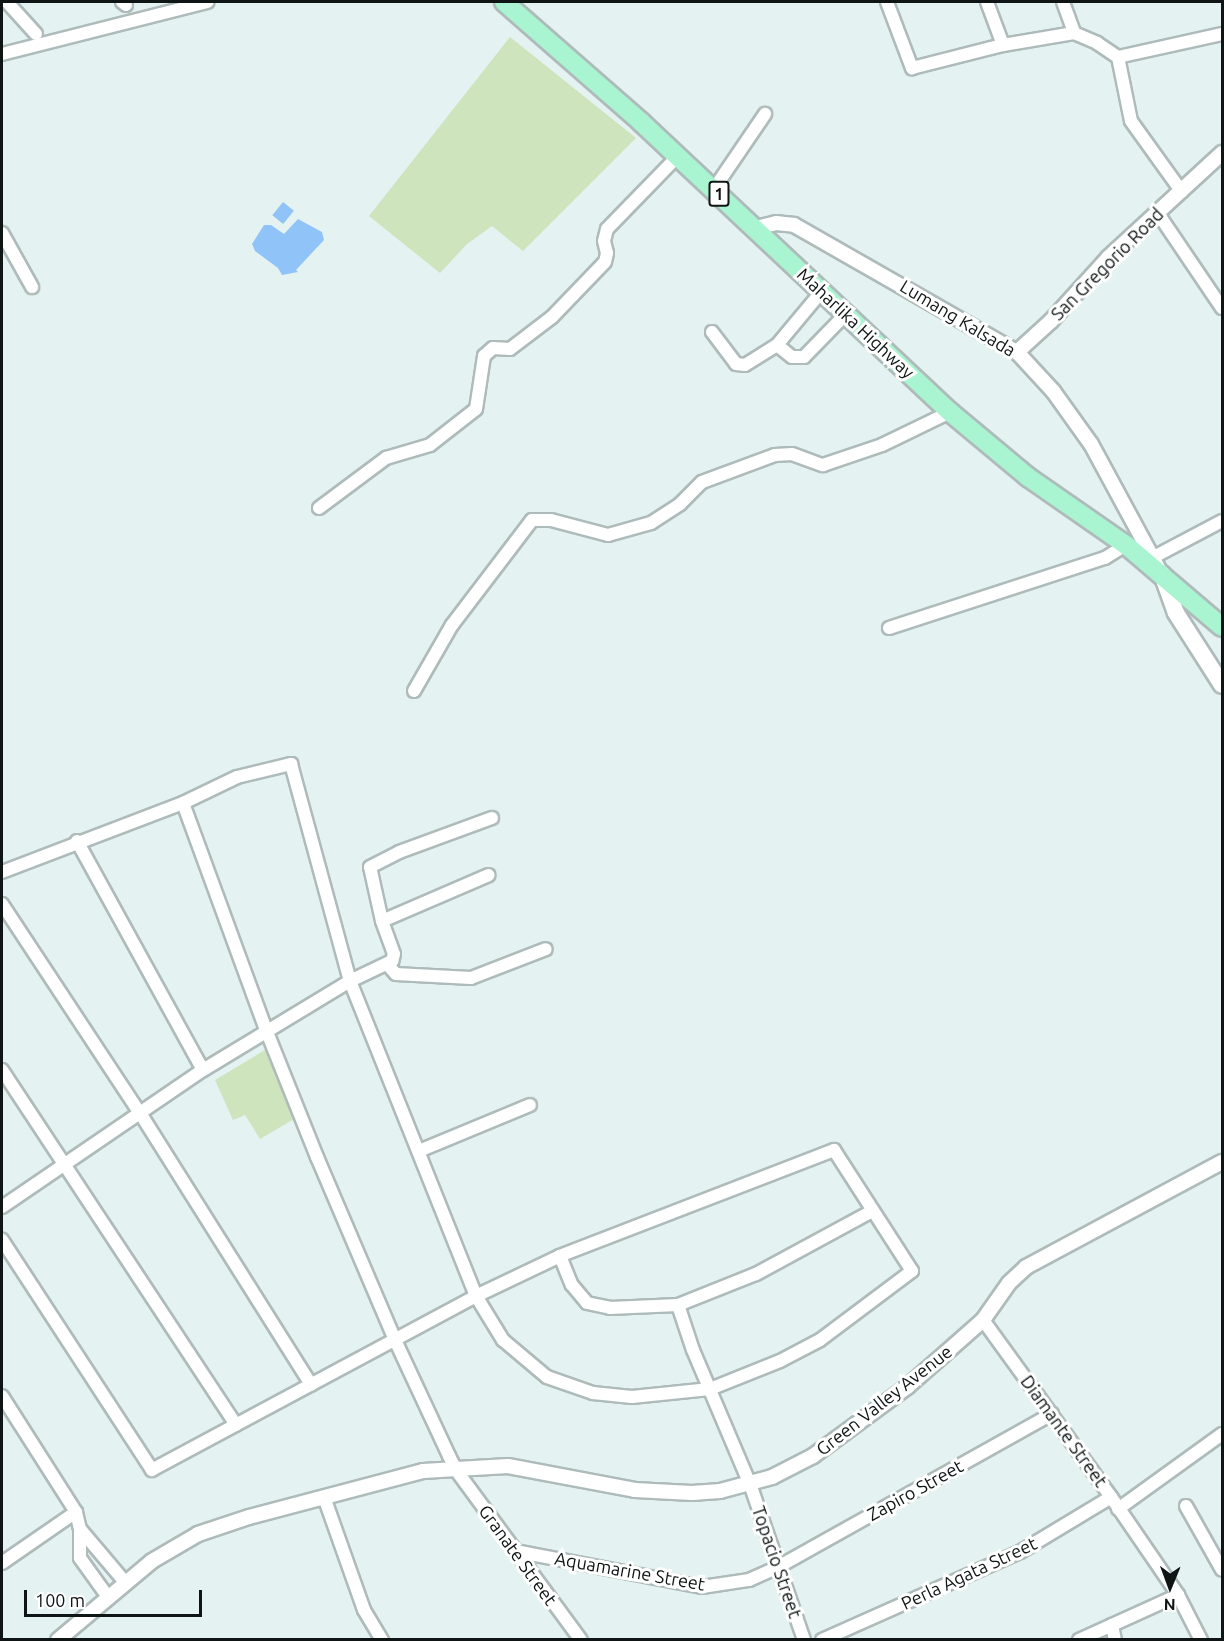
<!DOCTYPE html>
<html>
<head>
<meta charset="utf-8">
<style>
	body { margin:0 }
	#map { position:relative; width:1224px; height:1641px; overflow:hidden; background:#e4f2f1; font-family:Ubuntu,sans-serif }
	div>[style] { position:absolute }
	.green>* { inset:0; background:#cee4bc }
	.water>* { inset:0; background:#90c3f8; transform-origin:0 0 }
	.roads { filter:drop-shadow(2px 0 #aebbba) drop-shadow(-2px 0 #aebbba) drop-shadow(0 2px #aebbba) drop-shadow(0 -2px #aebbba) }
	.minor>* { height:12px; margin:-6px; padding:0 6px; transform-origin:6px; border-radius:6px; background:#fff }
	.tertiary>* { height:14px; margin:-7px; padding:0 7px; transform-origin:7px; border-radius:7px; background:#fff }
	.secondary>* { height:16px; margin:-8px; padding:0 8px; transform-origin:8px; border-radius:8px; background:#fff }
	.primary>* { height:18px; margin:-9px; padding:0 9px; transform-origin:9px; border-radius:9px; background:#a9f4d1 }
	span { translate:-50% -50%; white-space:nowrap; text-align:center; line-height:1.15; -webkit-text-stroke:6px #fff; paint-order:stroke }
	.shield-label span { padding:2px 4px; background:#fff; border:2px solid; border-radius:4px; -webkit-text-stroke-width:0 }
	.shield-label { font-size:16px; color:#0f1414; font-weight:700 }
	.street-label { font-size:18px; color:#0f1414 }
	.frame { position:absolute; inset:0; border:3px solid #0f1414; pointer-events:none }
	.north { position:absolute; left:1140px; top:1557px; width:60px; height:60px; -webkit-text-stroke:4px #fff; paint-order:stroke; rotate:181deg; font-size:16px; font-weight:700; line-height:24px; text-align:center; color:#0f1414 }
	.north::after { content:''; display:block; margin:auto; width:21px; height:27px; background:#0f1414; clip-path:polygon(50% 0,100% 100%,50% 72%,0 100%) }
	.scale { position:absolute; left:24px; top:1590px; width:178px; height:27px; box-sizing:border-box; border:3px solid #0f1414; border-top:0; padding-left:8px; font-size:18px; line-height:21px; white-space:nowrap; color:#0f1414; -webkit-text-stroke:4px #fff; paint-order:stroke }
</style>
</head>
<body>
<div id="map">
	<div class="green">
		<div style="clip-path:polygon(510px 37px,636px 138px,523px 251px,492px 226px,467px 244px,440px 273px,369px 216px)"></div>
		<div style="clip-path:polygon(265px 1050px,294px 1119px,260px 1139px,245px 1115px,233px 1120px,215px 1080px)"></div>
	</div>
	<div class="water">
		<div style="left:283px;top:202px;width:14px;height:17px;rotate:39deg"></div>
		<div style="clip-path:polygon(298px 219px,322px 232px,324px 240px,296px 270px,298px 272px,282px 275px,278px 268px,255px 251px,252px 244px,264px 225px,271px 225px,284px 234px)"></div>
	</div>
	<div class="roads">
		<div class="minor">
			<div style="left:7px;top:2px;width:43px;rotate:47.8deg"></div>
			<div style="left:122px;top:2px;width:5px;rotate:37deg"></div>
			<div style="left:887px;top:2px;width:71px;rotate:69.3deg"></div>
			<div style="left:912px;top:68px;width:94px;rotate:-14.2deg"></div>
			<div style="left:1003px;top:45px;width:72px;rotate:-9.6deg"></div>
			<div style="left:1074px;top:33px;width:25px;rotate:23deg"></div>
			<div style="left:1097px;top:43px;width:25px;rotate:34deg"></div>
			<div style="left:1118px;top:57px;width:65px;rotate:78.5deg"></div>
			<div style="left:1131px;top:121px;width:87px;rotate:54.3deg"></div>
			<div style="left:987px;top:2px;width:46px;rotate:69.6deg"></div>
			<div style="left:1063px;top:2px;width:33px;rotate:70deg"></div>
			<div style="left:2px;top:54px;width:212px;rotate:-14.2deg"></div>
			<div style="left:1118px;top:57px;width:107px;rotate:-12.5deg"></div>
			<div style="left:714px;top:189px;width:91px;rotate:-55.8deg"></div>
			<div style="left:1157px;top:212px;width:116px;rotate:55.9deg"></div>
			<div style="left:2px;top:233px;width:62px;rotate:60.9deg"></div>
			<div style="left:712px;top:332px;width:40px;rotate:53deg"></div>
			<div style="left:736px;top:364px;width:9px;rotate:6deg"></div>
			<div style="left:745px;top:365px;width:38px;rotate:-32deg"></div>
			<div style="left:777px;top:345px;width:19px;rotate:39deg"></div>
			<div style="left:792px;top:357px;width:12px"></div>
			<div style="left:804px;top:357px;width:60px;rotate:-45.7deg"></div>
			<div style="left:777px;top:345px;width:70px;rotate:-50.2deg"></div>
			<div style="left:319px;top:508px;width:84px;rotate:-36.7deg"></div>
			<div style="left:386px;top:458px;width:46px;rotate:-16.5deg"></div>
			<div style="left:430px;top:445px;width:58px;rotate:-38deg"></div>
			<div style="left:476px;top:409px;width:54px;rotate:-81.4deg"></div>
			<div style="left:484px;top:356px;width:12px;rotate:-42deg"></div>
			<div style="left:493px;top:348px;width:17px;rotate:3deg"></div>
			<div style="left:510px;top:349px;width:53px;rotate:-37.3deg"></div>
			<div style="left:552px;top:317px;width:76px;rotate:-46.1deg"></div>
			<div style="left:605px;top:262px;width:9px;rotate:-77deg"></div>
			<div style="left:607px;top:253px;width:12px;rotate:-104deg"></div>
			<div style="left:604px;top:241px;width:12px;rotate:-76deg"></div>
			<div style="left:607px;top:229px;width:102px;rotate:-45.8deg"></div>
			<div style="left:1152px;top:558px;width:79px;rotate:-27.9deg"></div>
			<div style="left:889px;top:628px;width:227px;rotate:-18deg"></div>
			<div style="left:1105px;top:558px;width:25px;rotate:-32deg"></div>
			<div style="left:414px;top:691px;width:76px;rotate:-60.1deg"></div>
			<div style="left:452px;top:625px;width:132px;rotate:-52.7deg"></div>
			<div style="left:532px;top:520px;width:19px"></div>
			<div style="left:551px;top:520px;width:59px;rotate:14.7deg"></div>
			<div style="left:608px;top:535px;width:45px;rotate:-15.6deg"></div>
			<div style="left:651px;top:523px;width:35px;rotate:-33deg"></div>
			<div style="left:680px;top:504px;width:31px;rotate:-45deg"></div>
			<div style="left:702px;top:482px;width:78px;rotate:-20.3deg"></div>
			<div style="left:775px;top:455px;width:17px;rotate:-3deg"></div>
			<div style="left:792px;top:454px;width:33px;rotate:20deg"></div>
			<div style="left:823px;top:465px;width:62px;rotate:-18.7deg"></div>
			<div style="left:882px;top:445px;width:76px;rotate:-25.9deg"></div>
			<div style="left:183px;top:803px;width:244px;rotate:69.9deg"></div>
			<div style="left:267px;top:1032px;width:135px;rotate:68.2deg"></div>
			<div style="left:317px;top:1157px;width:199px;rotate:66.9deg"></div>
			<div style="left:395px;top:1340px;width:128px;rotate:65deg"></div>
			<div style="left:449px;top:1456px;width:16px;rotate:63deg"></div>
			<div style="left:456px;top:1470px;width:211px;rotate:53.7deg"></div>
			<div style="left:77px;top:841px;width:261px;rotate:61.2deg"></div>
			<div style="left:2px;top:872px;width:194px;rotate:-20.9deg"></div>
			<div style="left:183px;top:803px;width:60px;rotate:-25.7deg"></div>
			<div style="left:237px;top:777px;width:56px;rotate:-13.5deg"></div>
			<div style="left:291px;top:764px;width:225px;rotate:74.8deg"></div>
			<div style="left:350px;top:981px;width:339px;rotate:68.2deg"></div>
			<div style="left:476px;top:1296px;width:52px;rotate:58.5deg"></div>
			<div style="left:503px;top:1340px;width:57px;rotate:40.1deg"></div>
			<div style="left:547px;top:1377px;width:49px;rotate:19.2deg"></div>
			<div style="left:593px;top:1393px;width:39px;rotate:6deg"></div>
			<div style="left:632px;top:1397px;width:78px;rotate:-5.9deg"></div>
			<div style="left:710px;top:1389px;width:75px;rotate:-21.8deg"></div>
			<div style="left:780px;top:1361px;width:45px;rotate:-27.7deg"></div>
			<div style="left:820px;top:1340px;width:115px;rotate:-36.9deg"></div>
			<div style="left:912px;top:1271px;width:144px;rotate:-122.8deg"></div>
			<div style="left:834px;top:1150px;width:294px;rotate:158.9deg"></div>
			<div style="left:560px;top:1256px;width:93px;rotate:154.5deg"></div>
			<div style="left:476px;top:1296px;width:368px;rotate:151.8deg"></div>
			<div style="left:152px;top:1470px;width:275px;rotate:-123.1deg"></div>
			<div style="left:2px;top:904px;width:250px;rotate:56.6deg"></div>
			<div style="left:140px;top:1113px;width:321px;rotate:57.8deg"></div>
			<div style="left:382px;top:921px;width:116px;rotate:-23.3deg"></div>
			<div style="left:387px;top:964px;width:13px;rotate:48deg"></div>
			<div style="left:396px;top:974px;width:75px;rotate:3.1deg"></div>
			<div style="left:471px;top:978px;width:80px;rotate:-21.1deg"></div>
			<div style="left:2px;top:1070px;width:425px;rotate:56.6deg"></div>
			<div style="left:419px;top:1151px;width:120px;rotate:-22.5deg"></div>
			<div style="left:2px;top:1207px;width:243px;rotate:-34.3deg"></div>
			<div style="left:203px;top:1070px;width:172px;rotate:-31.2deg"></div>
			<div style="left:350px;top:981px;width:47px;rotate:-25.5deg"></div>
			<div style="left:392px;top:961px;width:7px;rotate:-74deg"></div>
			<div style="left:394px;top:954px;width:35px;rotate:-110deg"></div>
			<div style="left:382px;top:921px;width:55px;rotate:-102.5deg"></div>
			<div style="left:370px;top:867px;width:33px;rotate:-27deg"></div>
			<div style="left:399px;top:852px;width:99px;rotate:-20.1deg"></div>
			<div style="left:560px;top:1256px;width:31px;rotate:68deg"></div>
			<div style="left:572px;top:1285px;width:23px;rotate:50deg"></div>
			<div style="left:587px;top:1303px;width:24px;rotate:12deg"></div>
			<div style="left:610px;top:1308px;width:68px;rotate:-2.5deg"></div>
			<div style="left:678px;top:1305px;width:84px;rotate:-21.7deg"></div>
			<div style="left:756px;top:1274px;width:132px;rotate:-28.5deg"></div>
			<div style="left:678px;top:1305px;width:47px;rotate:71.6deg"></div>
			<div style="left:693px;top:1350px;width:146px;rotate:67deg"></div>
			<div style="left:750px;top:1484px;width:165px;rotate:70.9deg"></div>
			<div style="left:983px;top:1320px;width:218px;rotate:54.1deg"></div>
			<div style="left:1111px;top:1497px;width:119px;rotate:55.6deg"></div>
			<div style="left:1178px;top:1595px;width:51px;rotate:62.9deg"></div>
			<div style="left:2px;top:1396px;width:138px;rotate:57.5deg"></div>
			<div style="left:76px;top:1512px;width:17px;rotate:77deg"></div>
			<div style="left:80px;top:1529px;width:29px;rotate:90deg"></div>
			<div style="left:80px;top:1558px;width:48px;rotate:54.3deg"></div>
			<div style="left:324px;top:1497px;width:120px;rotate:70.5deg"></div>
			<div style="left:364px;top:1610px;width:35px;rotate:59deg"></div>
			<div style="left:1186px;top:1506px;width:73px;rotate:60.6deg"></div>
			<div style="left:1118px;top:1509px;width:128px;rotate:-35.8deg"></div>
			<div style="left:80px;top:1529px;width:70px;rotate:49.7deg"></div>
			<div style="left:515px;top:1551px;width:190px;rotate:10.9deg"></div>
			<div style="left:702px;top:1587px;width:48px;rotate:-8.5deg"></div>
			<div style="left:749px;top:1580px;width:32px;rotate:-24deg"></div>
			<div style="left:778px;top:1567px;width:314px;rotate:-29.2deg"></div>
			<div style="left:2px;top:1563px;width:90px;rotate:-34.6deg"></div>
			<div style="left:1112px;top:1625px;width:15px;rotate:79deg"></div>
			<div style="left:822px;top:1640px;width:217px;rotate:-24deg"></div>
			<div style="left:1020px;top:1552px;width:106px;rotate:-31.1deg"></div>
			<div style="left:1079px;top:1640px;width:109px;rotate:-24.4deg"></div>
		</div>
		<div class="tertiary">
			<div style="left:756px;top:228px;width:21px;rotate:-14deg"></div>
			<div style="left:776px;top:223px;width:18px;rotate:6deg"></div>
			<div style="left:794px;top:225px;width:257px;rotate:29.7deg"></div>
			<div style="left:1017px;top:352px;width:53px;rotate:47.3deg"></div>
			<div style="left:1053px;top:391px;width:65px;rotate:54.4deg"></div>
			<div style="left:1091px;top:444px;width:143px;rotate:61.6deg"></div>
			<div style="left:1017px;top:352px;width:46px;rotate:-42.4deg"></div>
			<div style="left:1051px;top:321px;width:86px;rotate:-47.8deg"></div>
			<div style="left:1109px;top:257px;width:154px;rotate:-42.6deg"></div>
			<div style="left:58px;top:1640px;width:123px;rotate:-40deg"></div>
			<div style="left:152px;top:1561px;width:53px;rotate:-30.4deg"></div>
			<div style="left:198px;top:1534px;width:54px;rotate:-18.4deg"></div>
			<div style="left:249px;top:1517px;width:180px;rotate:-14.8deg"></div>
			<div style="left:423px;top:1471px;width:85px;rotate:-3.4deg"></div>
			<div style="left:508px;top:1466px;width:129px;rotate:10.7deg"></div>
			<div style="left:635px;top:1490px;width:57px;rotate:3deg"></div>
			<div style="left:692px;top:1493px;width:28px;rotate:-4deg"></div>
			<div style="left:720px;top:1491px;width:54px;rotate:-15.1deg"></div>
			<div style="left:772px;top:1477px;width:46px;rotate:-27.1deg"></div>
			<div style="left:813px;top:1456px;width:117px;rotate:-36.3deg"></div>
			<div style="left:907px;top:1387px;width:101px;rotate:-41.4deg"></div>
			<div style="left:983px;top:1320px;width:45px;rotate:-54.9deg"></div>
			<div style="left:1009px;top:1283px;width:23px;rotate:-43deg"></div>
			<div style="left:1026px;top:1267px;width:222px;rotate:-28.2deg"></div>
		</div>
		<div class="secondary">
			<div style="left:1162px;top:574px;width:41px;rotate:70.3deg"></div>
			<div style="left:1176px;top:613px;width:85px;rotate:57.4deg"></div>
		</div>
		<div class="primary">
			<div style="left:504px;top:2px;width:182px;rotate:41.2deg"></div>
			<div style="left:641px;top:122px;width:424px;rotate:43.2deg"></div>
			<div style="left:950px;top:412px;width:102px;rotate:39.8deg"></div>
			<div style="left:1028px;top:477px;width:119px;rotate:34.8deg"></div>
			<div style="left:1126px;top:545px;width:126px;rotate:40.5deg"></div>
		</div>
	</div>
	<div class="shield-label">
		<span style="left:719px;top:194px">1</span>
	</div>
	<div class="street-label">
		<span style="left:1107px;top:264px;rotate:-45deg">San Gregorio Road</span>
		<span style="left:958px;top:318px;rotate:31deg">Lumang Kalsada</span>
		<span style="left:856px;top:323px;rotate:43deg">Maharlika Highway</span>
		<span style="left:884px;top:1400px;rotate:-38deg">Green Valley Avenue</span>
		<span style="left:1064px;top:1431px;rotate:54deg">Diamante Street</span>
		<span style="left:915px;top:1490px;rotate:-29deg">Zapiro Street</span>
		<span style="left:518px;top:1555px;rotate:54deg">Granate Street</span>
		<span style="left:777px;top:1562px;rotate:71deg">Topacio Street</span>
		<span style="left:630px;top:1571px;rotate:10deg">Aquamarine Street</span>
		<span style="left:969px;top:1573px;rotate:-25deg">Perla Agata Street</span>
	</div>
	<div class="frame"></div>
	<div class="north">N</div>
	<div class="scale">100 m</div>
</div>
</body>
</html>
